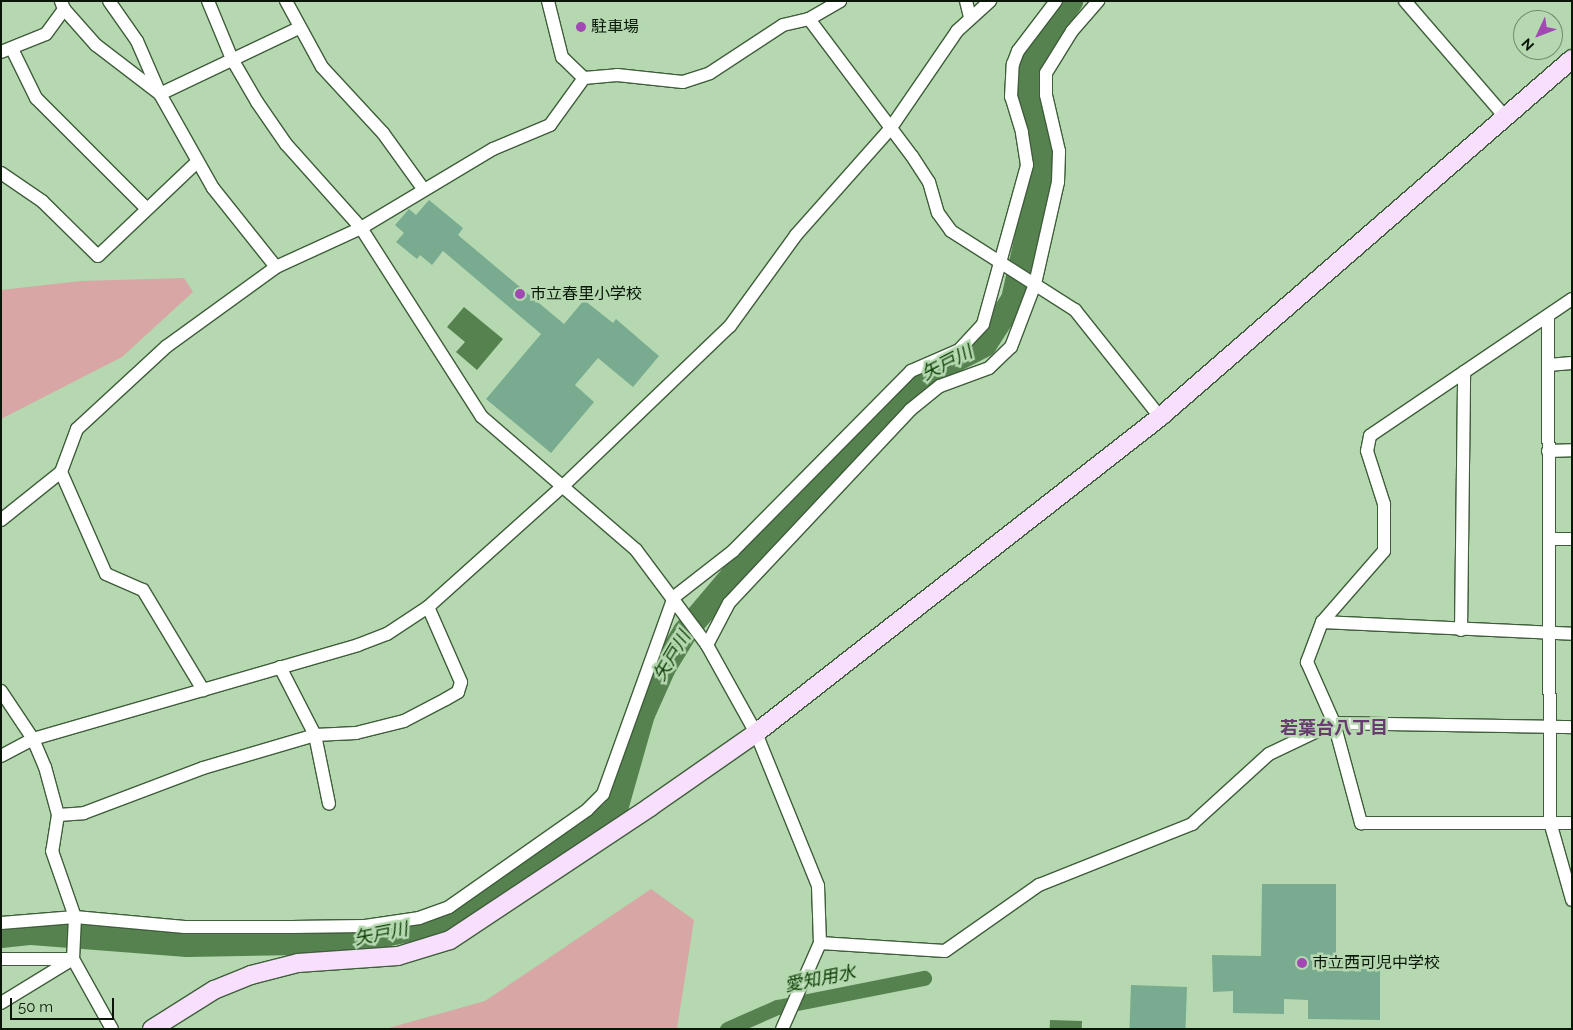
<!DOCTYPE html>
<html>
<head>
<meta charset="utf-8">
<style>
	body { margin:0 }
	#map { position:relative; width:1573px; height:1030px; overflow:hidden; background:#b5d8b0; font-family:Raleway,"Noto Sans JP",sans-serif }
	div>[style] { position:absolute }
	.green>* { inset:0; background:#d7a6a5 }
	.water>* { inset:0; background:#55824f; transform-origin:0 0 }
	.canal>* { height:15px; margin:-7.5px; padding:0 7.5px; transform-origin:7.5px; border-radius:7.5px; background:#55824f }
	.river>* { height:25px; margin:-12.5px; padding:0 12.5px; transform-origin:12.5px; border-radius:12.5px; background:#55824f }
	.building>* { inset:0; background:#79ab91; transform-origin:0 0 }
	.roads { filter:drop-shadow(1px 0 #3f5d3a) drop-shadow(-1px 0 #3f5d3a) drop-shadow(0 1px #3f5d3a) drop-shadow(0 -1px #3f5d3a) }
	.street>* { height:12px; margin:-6px; padding:0 6px; transform-origin:6px; border-radius:6px; background:#fff }
	.secondary>* { height:18px; margin:-9px; padding:0 9px; transform-origin:9px; border-radius:9px; background:#f8dffd }
	.dots>* { width:14px; height:14px; translate:-50% -50%; box-sizing:border-box; border:2px solid #b5d8b0; border-radius:50% }
	span { translate:-50% -50%; white-space:nowrap; text-align:center; line-height:1.15; -webkit-text-stroke:5px #b5d8b0; paint-order:stroke }
	.poi-label { font-size:16px; color:#0a1708 }
	.left { translate:0 -50%; text-align:left }
	.water-label { font-size:18px; color:#0d3d05; font-style:italic }
	.neighbourhood-label { font-size:18px; color:#673a70; font-weight:700 }
	.frame { position:absolute; inset:0; border:2px solid #0a1708; pointer-events:none }
	.north { position:absolute; left:1513px; top:10px; width:50px; height:50px; box-sizing:border-box; background:#b5d8b0; border:1px solid #718b6d; border-radius:50%; rotate:227deg; font-size:14px; font-weight:700; line-height:20px; text-align:center; color:#0a1708 }
	.north::after { content:''; display:block; margin:auto; width:18px; height:22px; background:#a248b3; clip-path:polygon(50% 0,100% 100%,50% 72%,0 100%) }
	.scale { position:absolute; left:10px; top:998px; width:104px; height:22px; box-sizing:border-box; border:2px solid #0a1708; border-top:0; padding-left:6px; font-size:15px; line-height:18px; white-space:nowrap; color:#0a1708; -webkit-text-stroke:4px #b5d8b0; paint-order:stroke }
</style>
</head>
<body>
<div id="map">
	<div class="green">
		<div style="clip-path:polygon(184px 278px,193px 292px,122px 357px,1px 419px,1px 290px,81px 281px)"></div>
		<div style="clip-path:polygon(651px 889px,694px 920px,677px 1029px,385px 1029px,485px 1001px)"></div>
	</div>
	<div class="water">
		<div style="clip-path:polygon(464px 307px,503px 339px,477px 370px,456px 352px,465px 342px,447px 327px)"></div>
		<div style="left:1050px;top:1020px;width:32px;height:9px;rotate:2deg"></div>
	</div>
	<div class="canal">
		<div style="left:727px;top:1029px;width:55px;rotate:-23.7deg"></div>
		<div style="left:777px;top:1007px;width:150px;rotate:-11.2deg"></div>
	</div>
	<div class="river">
		<div style="left:1px;top:935px;width:30px;rotate:-6deg"></div>
		<div style="left:31px;top:932px;width:156px;rotate:4.4deg"></div>
		<div style="left:187px;top:944px;width:164px;rotate:-1deg"></div>
		<div style="left:351px;top:941px;width:78px;rotate:-11.9deg"></div>
		<div style="left:427px;top:925px;width:41px;rotate:-18.4deg"></div>
		<div style="left:466px;top:912px;width:103px;rotate:-37.1deg"></div>
		<div style="left:548px;top:850px;width:76px;rotate:-29.9deg"></div>
		<div style="left:614px;top:812px;width:102px;rotate:-74.1deg"></div>
		<div style="left:642px;top:714px;width:51px;rotate:-65.9deg"></div>
		<div style="left:663px;top:667px;width:42px;rotate:-58.6deg"></div>
		<div style="left:685px;top:631px;width:87px;rotate:-49.7deg"></div>
		<div style="left:741px;top:565px;width:255px;rotate:-46.7deg"></div>
		<div style="left:916px;top:379px;width:76px;rotate:-27.2deg"></div>
		<div style="left:984px;top:344px;width:54px;rotate:-57.2deg"></div>
		<div style="left:1013px;top:299px;width:148px;rotate:-77.6deg"></div>
		<div style="left:1045px;top:154px;width:75px;rotate:-104.6deg"></div>
		<div style="left:1026px;top:81px;width:33px;rotate:-72deg"></div>
		<div style="left:1036px;top:50px;width:60px;rotate:-55.2deg"></div>
	</div>
	<div class="building">
		<div style="clip-path:polygon(429px 200px,463px 228px,458px 235px,564px 324px,584px 300px,613px 323px,616px 319px,659px 356px,633px 387px,598px 358px,575px 385px,594px 402px,551px 453px,486px 399px,541px 334px,443px 251px,432px 265px,420px 255px,417px 259px,396px 242px,404px 233px,395px 225px,409px 209px,416px 215px)"></div>
		<div style="clip-path:polygon(1262px 884px,1336px 884px,1336px 957px,1380px 958px,1380px 1020px,1308px 1019px,1308px 1000px,1284px 999px,1284px 1014px,1233px 1013px,1233px 991px,1213px 992px,1212px 955px,1261px 956px)"></div>
		<div style="left:1131px;top:985px;width:56px;height:44px;rotate:2deg"></div>
	</div>
	<div class="roads">
		<div class="street">
			<div style="left:109px;top:1px;width:49px;rotate:55deg"></div>
			<div style="left:137px;top:41px;width:58px;rotate:66.5deg"></div>
			<div style="left:160px;top:94px;width:154px;rotate:-25.4deg"></div>
			<div style="left:208px;top:1px;width:63px;rotate:67.5deg"></div>
			<div style="left:232px;top:59px;width:50px;rotate:59.8deg"></div>
			<div style="left:257px;top:102px;width:51px;rotate:55.4deg"></div>
			<div style="left:286px;top:144px;width:113px;rotate:48.2deg"></div>
			<div style="left:361px;top:228px;width:224px;rotate:57.4deg"></div>
			<div style="left:482px;top:417px;width:203px;rotate:40.8deg"></div>
			<div style="left:636px;top:550px;width:119px;rotate:53.2deg"></div>
			<div style="left:707px;top:645px;width:101px;rotate:60.9deg"></div>
			<div style="left:756px;top:733px;width:165px;rotate:67.9deg"></div>
			<div style="left:818px;top:886px;width:57px;rotate:88deg"></div>
			<div style="left:820px;top:943px;width:94px;rotate:113.8deg"></div>
			<div style="left:286px;top:1px;width:75px;rotate:61.4deg"></div>
			<div style="left:322px;top:67px;width:90px;rotate:47.3deg"></div>
			<div style="left:383px;top:133px;width:70px;rotate:54.3deg"></div>
			<div style="left:548px;top:1px;width:58px;rotate:76deg"></div>
			<div style="left:562px;top:57px;width:30px;rotate:44deg"></div>
			<div style="left:966px;top:1px;width:16px;rotate:76deg"></div>
			<div style="left:1405px;top:1px;width:153px;rotate:49.2deg"></div>
			<div style="left:64px;top:9px;width:48px;rotate:48.4deg"></div>
			<div style="left:96px;top:45px;width:81px;rotate:37.4deg"></div>
			<div style="left:160px;top:94px;width:108px;rotate:60.6deg"></div>
			<div style="left:213px;top:188px;width:101px;rotate:51.4deg"></div>
			<div style="left:809px;top:19px;width:171px;rotate:53.1deg"></div>
			<div style="left:912px;top:156px;width:31px;rotate:57deg"></div>
			<div style="left:929px;top:182px;width:32px;rotate:74deg"></div>
			<div style="left:938px;top:213px;width:22px;rotate:54deg"></div>
			<div style="left:951px;top:231px;width:147px;rotate:32.5deg"></div>
			<div style="left:1075px;top:310px;width:137px;rotate:51.5deg"></div>
			<div style="left:12px;top:49px;width:55px;rotate:63.9deg"></div>
			<div style="left:36px;top:98px;width:156px;rotate:45deg"></div>
			<div style="left:1px;top:52px;width:48px;rotate:-21.8deg"></div>
			<div style="left:46px;top:34px;width:31px;rotate:-54deg"></div>
			<div style="left:64px;top:9px;width:9px;rotate:-111deg"></div>
			<div style="left:1px;top:173px;width:50px;rotate:34.3deg"></div>
			<div style="left:42px;top:201px;width:78px;rotate:44.5deg"></div>
			<div style="left:98px;top:256px;width:137px;rotate:-43.5deg"></div>
			<div style="left:1572px;top:299px;width:244px;rotate:145.9deg"></div>
			<div style="left:1370px;top:436px;width:15px;rotate:101deg"></div>
			<div style="left:1367px;top:451px;width:56px;rotate:72.2deg"></div>
			<div style="left:1384px;top:504px;width:47px;rotate:90deg"></div>
			<div style="left:1384px;top:551px;width:94px;rotate:131.1deg"></div>
			<div style="left:1322px;top:622px;width:43px;rotate:110.6deg"></div>
			<div style="left:1307px;top:662px;width:67px;rotate:66.1deg"></div>
			<div style="left:1334px;top:723px;width:104px;rotate:74.9deg"></div>
			<div style="left:1361px;top:823px;width:211px"></div>
			<div style="left:1548px;top:316px;width:506px;rotate:89.77deg"></div>
			<div style="left:1550px;top:822px;width:81px;rotate:74.2deg"></div>
			<div style="left:1548px;top:365px;width:24px;rotate:-5deg"></div>
			<div style="left:1548px;top:451px;width:24px;rotate:-2deg"></div>
			<div style="left:61px;top:472px;width:111px;rotate:66.2deg"></div>
			<div style="left:106px;top:574px;width:40px;rotate:23.4deg"></div>
			<div style="left:143px;top:590px;width:117px;rotate:59deg"></div>
			<div style="left:1px;top:520px;width:77px;rotate:-38.7deg"></div>
			<div style="left:61px;top:472px;width:46px;rotate:-69.6deg"></div>
			<div style="left:77px;top:429px;width:122px;rotate:-42.7deg"></div>
			<div style="left:167px;top:346px;width:135px;rotate:-35.9deg"></div>
			<div style="left:276px;top:267px;width:94px;rotate:-24.6deg"></div>
			<div style="left:361px;top:228px;width:154px;rotate:-30.9deg"></div>
			<div style="left:493px;top:149px;width:62px;rotate:-22.8deg"></div>
			<div style="left:550px;top:125px;width:58px;rotate:-54.1deg"></div>
			<div style="left:584px;top:78px;width:33px;rotate:-5deg"></div>
			<div style="left:617px;top:75px;width:66px;rotate:6.1deg"></div>
			<div style="left:683px;top:82px;width:28px;rotate:-18deg"></div>
			<div style="left:710px;top:73px;width:87px;rotate:-33.3deg"></div>
			<div style="left:783px;top:25px;width:27px;rotate:-13deg"></div>
			<div style="left:809px;top:19px;width:36px;rotate:-30deg"></div>
			<div style="left:1549px;top:539px;width:23px"></div>
			<div style="left:1322px;top:622px;width:250px;rotate:2.7deg"></div>
			<div style="left:1461px;top:630px;width:258px;rotate:-89.3deg"></div>
			<div style="left:707px;top:645px;width:47px;rotate:-62.4deg"></div>
			<div style="left:729px;top:603px;width:265px;rotate:-46.8deg"></div>
			<div style="left:910px;top:410px;width:38px;rotate:-39deg"></div>
			<div style="left:940px;top:386px;width:52px;rotate:-20.2deg"></div>
			<div style="left:989px;top:368px;width:30px;rotate:-44deg"></div>
			<div style="left:1011px;top:347px;width:67px;rotate:-69.1deg"></div>
			<div style="left:1035px;top:284px;width:105px;rotate:-77.3deg"></div>
			<div style="left:1058px;top:182px;width:31px;rotate:-88deg"></div>
			<div style="left:1059px;top:151px;width:57px;rotate:-103.1deg"></div>
			<div style="left:1046px;top:95px;width:22px;rotate:-90deg"></div>
			<div style="left:1046px;top:73px;width:49px;rotate:-58.2deg"></div>
			<div style="left:1072px;top:31px;width:40px;rotate:-49deg"></div>
			<div style="left:280px;top:667px;width:76px;rotate:62.8deg"></div>
			<div style="left:315px;top:735px;width:70px;rotate:78.5deg"></div>
			<div style="left:1px;top:691px;width:58px;rotate:56.3deg"></div>
			<div style="left:33px;top:739px;width:30px;rotate:67deg"></div>
			<div style="left:45px;top:767px;width:50px;rotate:74.8deg"></div>
			<div style="left:58px;top:815px;width:36px;rotate:99deg"></div>
			<div style="left:52px;top:851px;width:70px;rotate:70.8deg"></div>
			<div style="left:75px;top:917px;width:42px;rotate:92.7deg"></div>
			<div style="left:73px;top:959px;width:80px;rotate:60.9deg"></div>
			<div style="left:1px;top:756px;width:36px;rotate:-28deg"></div>
			<div style="left:33px;top:739px;width:338px;rotate:-16.1deg"></div>
			<div style="left:358px;top:645px;width:31px;rotate:-21deg"></div>
			<div style="left:387px;top:634px;width:49px;rotate:-33.4deg"></div>
			<div style="left:428px;top:607px;width:181px;rotate:-41.9deg"></div>
			<div style="left:563px;top:486px;width:231px;rotate:-43.8deg"></div>
			<div style="left:730px;top:326px;width:112px;rotate:-54deg"></div>
			<div style="left:796px;top:235px;width:142px;rotate:-48.4deg"></div>
			<div style="left:890px;top:129px;width:119px;rotate:-55.6deg"></div>
			<div style="left:957px;top:31px;width:45px;rotate:-42.3deg"></div>
			<div style="left:58px;top:815px;width:26px;rotate:-4deg"></div>
			<div style="left:84px;top:813px;width:127px;rotate:-20.7deg"></div>
			<div style="left:203px;top:768px;width:117px;rotate:-16.4deg"></div>
			<div style="left:315px;top:735px;width:41px;rotate:-2.8deg"></div>
			<div style="left:356px;top:733px;width:49px;rotate:-14deg"></div>
			<div style="left:404px;top:721px;width:47px;rotate:-27.6deg"></div>
			<div style="left:446px;top:699px;width:14px;rotate:-30deg"></div>
			<div style="left:458px;top:692px;width:10px;rotate:-73deg"></div>
			<div style="left:461px;top:682px;width:82px;rotate:-113.7deg"></div>
			<div style="left:1px;top:923px;width:74px;rotate:-4.6deg"></div>
			<div style="left:75px;top:917px;width:110px;rotate:5.2deg"></div>
			<div style="left:185px;top:927px;width:107px"></div>
			<div style="left:292px;top:927px;width:73px;rotate:-0.8deg"></div>
			<div style="left:365px;top:926px;width:55px;rotate:-8.4deg"></div>
			<div style="left:419px;top:918px;width:32px;rotate:-20deg"></div>
			<div style="left:449px;top:907px;width:169px;rotate:-35.1deg"></div>
			<div style="left:587px;top:810px;width:23px;rotate:-45deg"></div>
			<div style="left:603px;top:794px;width:209px;rotate:-70.2deg"></div>
			<div style="left:674px;top:597px;width:75px;rotate:-37.9deg"></div>
			<div style="left:733px;top:551px;width:253px;rotate:-45.3deg"></div>
			<div style="left:911px;top:371px;width:52px;rotate:-23.6deg"></div>
			<div style="left:959px;top:350px;width:35px;rotate:-47deg"></div>
			<div style="left:983px;top:324px;width:165px;rotate:-74.5deg"></div>
			<div style="left:1027px;top:165px;width:33px;rotate:-99deg"></div>
			<div style="left:1022px;top:132px;width:37px;rotate:-107deg"></div>
			<div style="left:1011px;top:97px;width:33px;rotate:-87deg"></div>
			<div style="left:1013px;top:64px;width:14px;rotate:-69deg"></div>
			<div style="left:1018px;top:51px;width:63px;rotate:-52.8deg"></div>
			<div style="left:820px;top:943px;width:125px;rotate:3.7deg"></div>
			<div style="left:945px;top:951px;width:115px;rotate:-35.1deg"></div>
			<div style="left:1039px;top:885px;width:165px;rotate:-21.7deg"></div>
			<div style="left:1192px;top:824px;width:104px;rotate:-42.3deg"></div>
			<div style="left:1269px;top:754px;width:72px;rotate:-25.5deg"></div>
			<div style="left:1334px;top:723px;width:238px;rotate:1deg"></div>
			<div style="left:1px;top:959px;width:72px"></div>
			<div style="left:1px;top:1003px;width:84px;rotate:-31.4deg"></div>
		</div>
		<div class="secondary">
			<div style="left:152px;top:1029px;width:73px;rotate:-32.2deg"></div>
			<div style="left:214px;top:990px;width:40px;rotate:-22deg"></div>
			<div style="left:251px;top:975px;width:49px;rotate:-14.3deg"></div>
			<div style="left:298px;top:963px;width:100px;rotate:-4deg"></div>
			<div style="left:398px;top:956px;width:54px;rotate:-17.1deg"></div>
			<div style="left:450px;top:940px;width:240px;rotate:-33.6deg"></div>
			<div style="left:650px;top:807px;width:129px;rotate:-34.9deg"></div>
			<div style="left:756px;top:733px;width:513px;rotate:-38.03deg"></div>
			<div style="left:1160px;top:417px;width:546px;rotate:-40.99deg"></div>
		</div>
	</div>
	<div class="dots">
		<div style="left:581px;top:27px;background:#a248b3"></div>
		<div style="left:520px;top:294px;background:#a248b3"></div>
		<div style="left:1302px;top:963px;background:#a248b3"></div>
	</div>
	<div class="poi-label">
		<span class="left" style="left:591px;top:27px">駐車場</span>
		<span class="left" style="left:530px;top:294px">市立春里小学校</span>
		<span class="left" style="left:1312px;top:963px">市立西可児中学校</span>
	</div>
	<div class="water-label">
		<span style="left:947px;top:363px;rotate:-27deg">矢戸川</span>
		<span style="left:672px;top:656px;rotate:-59deg">矢戸川</span>
		<span style="left:381px;top:934px;rotate:-11deg">矢戸川</span>
		<span style="left:820px;top:979px;rotate:-11deg">愛知用水</span>
	</div>
	<div class="neighbourhood-label">
		<span style="left:1334px;top:728px">若葉台八丁目</span>
	</div>
	<div class="frame"></div>
	<div class="north">N</div>
	<div class="scale">50 m</div>
</div>
</body>
</html>
